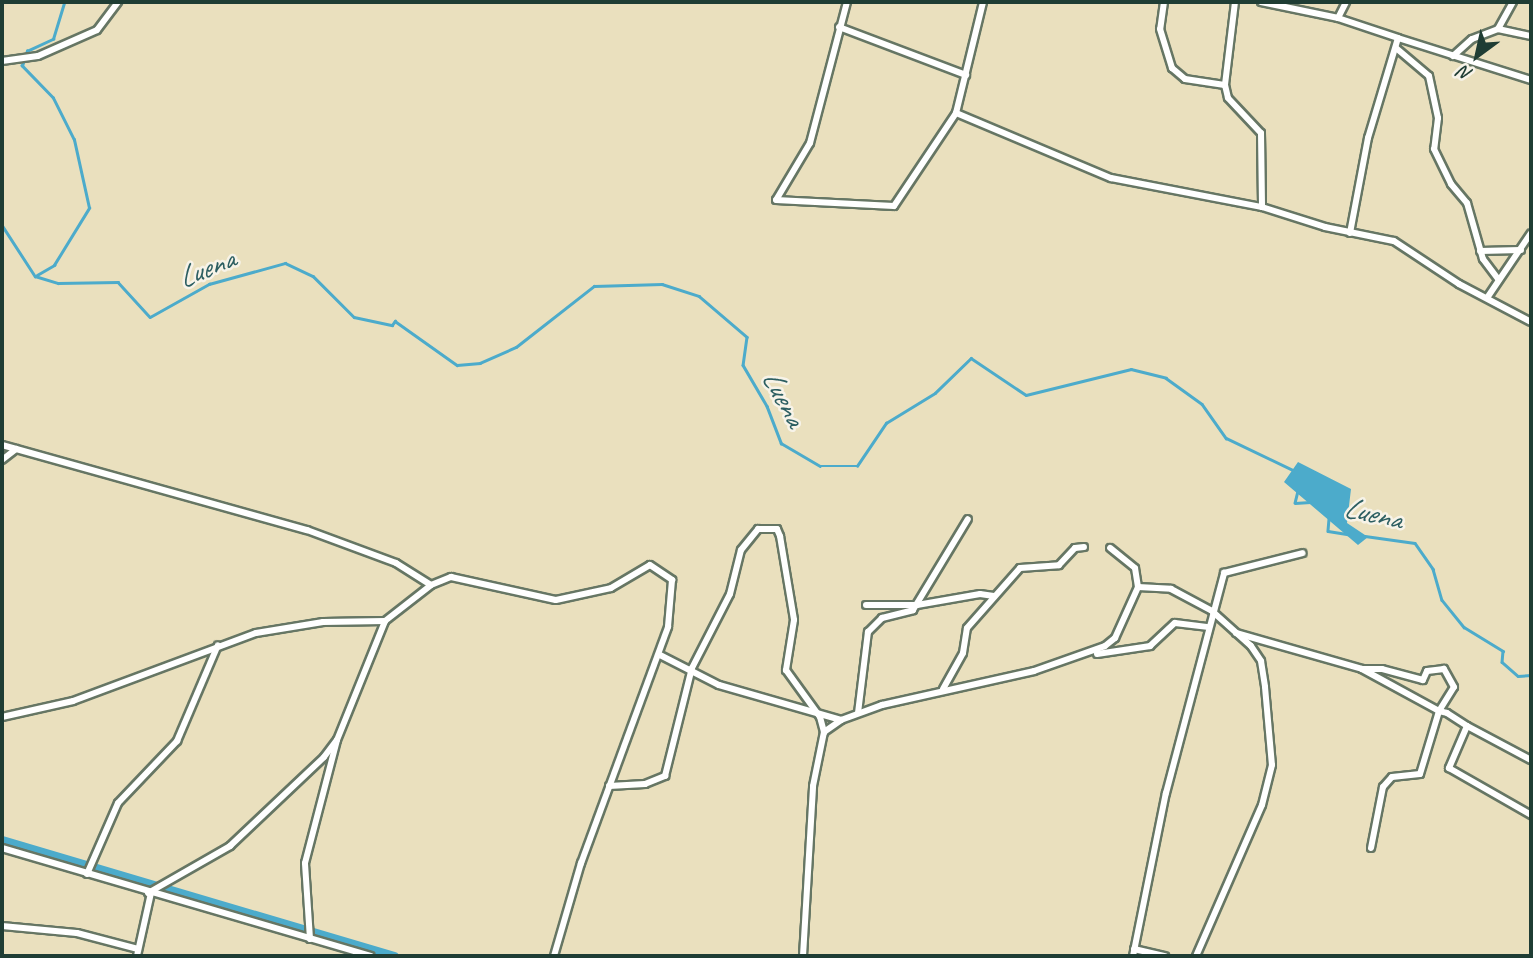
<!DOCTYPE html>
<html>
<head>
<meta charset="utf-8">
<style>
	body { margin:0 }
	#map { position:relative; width:1533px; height:958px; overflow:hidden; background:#eae0be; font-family:Caveat,sans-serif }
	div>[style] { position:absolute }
	.water>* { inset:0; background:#4cabcb }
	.stream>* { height:2.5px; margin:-1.25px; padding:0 1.25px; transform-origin:1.25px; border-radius:1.25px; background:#4cabcb }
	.canal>* { height:9px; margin:-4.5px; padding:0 4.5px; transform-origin:4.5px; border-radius:4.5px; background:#4cabcb }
	.roads { filter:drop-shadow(2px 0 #667664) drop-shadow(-2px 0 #667664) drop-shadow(0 2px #667664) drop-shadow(0 -2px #667664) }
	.street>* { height:6px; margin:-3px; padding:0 3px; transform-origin:3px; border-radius:3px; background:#fff }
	span { translate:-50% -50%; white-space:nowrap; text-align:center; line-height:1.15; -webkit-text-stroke:5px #f7f3e8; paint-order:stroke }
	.water-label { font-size:30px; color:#2c5e61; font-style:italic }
	.frame { position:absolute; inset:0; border:4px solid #1f3d34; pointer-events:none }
	.north { position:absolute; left:1442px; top:21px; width:70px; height:70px; -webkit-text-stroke:5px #f7f3e8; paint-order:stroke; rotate:213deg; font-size:19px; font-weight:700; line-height:28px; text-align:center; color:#1f3d34 }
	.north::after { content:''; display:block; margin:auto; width:24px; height:32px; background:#1f3d34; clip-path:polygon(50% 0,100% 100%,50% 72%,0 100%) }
</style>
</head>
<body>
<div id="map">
	<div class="water">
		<div style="clip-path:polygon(1298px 462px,1351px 489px,1347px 523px,1368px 537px,1358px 545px,1284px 482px)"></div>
	</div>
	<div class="stream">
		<div style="left:2px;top:225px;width:61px;rotate:57.1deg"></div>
		<div style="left:35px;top:276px;width:24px;rotate:17deg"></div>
		<div style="left:58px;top:283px;width:60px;rotate:-1deg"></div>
		<div style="left:118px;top:282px;width:47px;rotate:47.6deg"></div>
		<div style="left:150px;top:317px;width:68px;rotate:-29.2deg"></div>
		<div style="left:209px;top:284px;width:79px;rotate:-15.4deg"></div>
		<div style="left:285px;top:263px;width:31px;rotate:25deg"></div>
		<div style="left:313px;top:276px;width:58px;rotate:45deg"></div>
		<div style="left:354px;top:317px;width:39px;rotate:12deg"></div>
		<div style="left:392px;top:325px;width:5px;rotate:-53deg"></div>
		<div style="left:395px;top:321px;width:76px;rotate:35.4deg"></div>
		<div style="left:457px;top:365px;width:23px;rotate:-5deg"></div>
		<div style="left:480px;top:363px;width:39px;rotate:-24deg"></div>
		<div style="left:516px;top:347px;width:99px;rotate:-38deg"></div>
		<div style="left:594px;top:286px;width:68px;rotate:-1.7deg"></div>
		<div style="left:662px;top:284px;width:39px;rotate:18deg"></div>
		<div style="left:699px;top:296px;width:63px;rotate:40.5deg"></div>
		<div style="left:747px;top:337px;width:28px;rotate:98deg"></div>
		<div style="left:743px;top:365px;width:48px;rotate:59.7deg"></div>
		<div style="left:767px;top:406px;width:40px;rotate:69deg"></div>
		<div style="left:781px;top:443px;width:45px;rotate:30.5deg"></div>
		<div style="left:820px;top:466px;width:37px"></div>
		<div style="left:857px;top:466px;width:52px;rotate:-56deg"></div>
		<div style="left:886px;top:423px;width:57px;rotate:-31.5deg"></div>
		<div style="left:935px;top:393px;width:50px;rotate:-44.2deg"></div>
		<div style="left:971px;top:358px;width:66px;rotate:33.9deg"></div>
		<div style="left:1026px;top:395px;width:108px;rotate:-13.9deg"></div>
		<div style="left:1131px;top:369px;width:36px;rotate:14deg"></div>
		<div style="left:1166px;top:378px;width:44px;rotate:35.8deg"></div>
		<div style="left:1202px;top:404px;width:42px;rotate:54.8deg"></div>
		<div style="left:1226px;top:438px;width:74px;rotate:25.5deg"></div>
		<div style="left:37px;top:275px;width:20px;rotate:-30deg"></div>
		<div style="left:54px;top:265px;width:67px;rotate:-58.4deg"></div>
		<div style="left:89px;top:208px;width:70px;rotate:-102.4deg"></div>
		<div style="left:74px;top:140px;width:47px;rotate:-116.6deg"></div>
		<div style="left:53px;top:98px;width:45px;rotate:-134.1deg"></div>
		<div style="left:22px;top:66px;width:16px;rotate:-72deg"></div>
		<div style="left:27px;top:51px;width:29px;rotate:-25deg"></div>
		<div style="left:53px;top:39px;width:39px;rotate:-73deg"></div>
		<div style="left:1298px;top:491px;width:12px;rotate:104deg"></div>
		<div style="left:1295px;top:503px;width:15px;rotate:-4deg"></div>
		<div style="left:1329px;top:519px;width:12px;rotate:95deg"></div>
		<div style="left:1328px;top:531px;width:20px;rotate:9deg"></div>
		<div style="left:1365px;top:536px;width:50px;rotate:8deg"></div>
		<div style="left:1415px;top:543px;width:32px;rotate:55deg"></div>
		<div style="left:1433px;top:569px;width:32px;rotate:74deg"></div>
		<div style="left:1442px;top:600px;width:35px;rotate:51deg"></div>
		<div style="left:1464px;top:627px;width:46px;rotate:31.6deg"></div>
		<div style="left:1503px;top:651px;width:11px;rotate:95deg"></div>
		<div style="left:1502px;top:662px;width:21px;rotate:41deg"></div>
		<div style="left:1518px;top:676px;width:13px;rotate:-4deg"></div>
	</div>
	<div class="canal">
		<div style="left:2px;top:840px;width:409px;rotate:16.5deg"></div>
	</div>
	<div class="roads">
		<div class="street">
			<div style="left:847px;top:2px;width:146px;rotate:104.7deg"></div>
			<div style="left:810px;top:143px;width:66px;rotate:120.8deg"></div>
			<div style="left:776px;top:200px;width:118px;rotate:2.9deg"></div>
			<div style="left:894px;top:206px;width:112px;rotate:-56.3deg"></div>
			<div style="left:956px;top:113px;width:114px;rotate:-76.3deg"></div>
			<div style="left:1164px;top:2px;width:27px;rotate:98deg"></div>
			<div style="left:1160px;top:29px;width:41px;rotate:72.9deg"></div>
			<div style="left:1172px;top:68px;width:17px;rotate:40deg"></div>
			<div style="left:1185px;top:79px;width:40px;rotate:8.5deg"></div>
			<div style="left:1235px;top:2px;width:84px;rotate:96.9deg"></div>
			<div style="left:1225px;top:85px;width:13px;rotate:77deg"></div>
			<div style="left:1228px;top:98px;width:48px;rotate:46.7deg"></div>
			<div style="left:1261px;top:133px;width:74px;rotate:89.2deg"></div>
			<div style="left:1261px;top:2px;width:79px;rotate:11.7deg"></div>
			<div style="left:1338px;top:18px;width:63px;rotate:18.4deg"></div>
			<div style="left:1338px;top:18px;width:18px;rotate:-63deg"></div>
			<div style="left:839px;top:27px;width:136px;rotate:20.7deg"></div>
			<div style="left:1498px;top:29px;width:34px;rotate:12deg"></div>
			<div style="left:1396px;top:48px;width:43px;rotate:40.3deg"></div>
			<div style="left:1429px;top:76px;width:43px;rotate:77.9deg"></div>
			<div style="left:1438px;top:118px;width:31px;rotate:97deg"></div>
			<div style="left:1434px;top:149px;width:39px;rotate:64deg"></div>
			<div style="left:1451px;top:184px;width:25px;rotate:50deg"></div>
			<div style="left:1467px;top:203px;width:58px;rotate:74.1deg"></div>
			<div style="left:1483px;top:259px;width:26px;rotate:53deg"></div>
			<div style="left:1453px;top:56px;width:25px;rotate:-42deg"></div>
			<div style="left:1472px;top:39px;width:28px;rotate:-21deg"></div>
			<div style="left:1498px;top:29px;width:31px;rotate:-61deg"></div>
			<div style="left:2px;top:61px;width:36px;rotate:-8deg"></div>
			<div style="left:38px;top:56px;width:64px;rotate:-23.8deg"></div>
			<div style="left:97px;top:30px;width:35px;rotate:-53deg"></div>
			<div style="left:956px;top:113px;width:168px;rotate:22.8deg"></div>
			<div style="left:1111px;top:178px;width:154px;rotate:10.9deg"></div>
			<div style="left:1262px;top:207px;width:66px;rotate:17.6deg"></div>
			<div style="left:1325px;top:227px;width:70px;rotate:11.5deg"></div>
			<div style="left:1394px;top:241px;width:78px;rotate:33.5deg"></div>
			<div style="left:1459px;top:284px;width:81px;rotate:27.8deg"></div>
			<div style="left:1350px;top:233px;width:97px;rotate:-79.3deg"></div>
			<div style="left:1368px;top:138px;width:104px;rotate:-73.3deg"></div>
			<div style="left:1398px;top:38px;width:139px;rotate:17.5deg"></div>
			<div style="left:1480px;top:251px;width:41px;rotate:-1.4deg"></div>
			<div style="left:1487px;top:298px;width:78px;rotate:-55.9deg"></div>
			<div style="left:2px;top:445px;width:317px;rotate:15.6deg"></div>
			<div style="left:307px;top:530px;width:95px;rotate:20.3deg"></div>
			<div style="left:396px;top:563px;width:41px;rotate:32.2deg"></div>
			<div style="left:2px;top:460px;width:18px;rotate:-38deg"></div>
			<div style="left:1138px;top:587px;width:33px;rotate:3deg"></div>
			<div style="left:1171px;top:589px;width:47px;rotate:28.2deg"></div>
			<div style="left:1212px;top:611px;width:52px;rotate:41.9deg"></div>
			<div style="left:1251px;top:646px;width:18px;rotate:56deg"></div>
			<div style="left:1261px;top:661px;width:26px;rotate:81deg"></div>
			<div style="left:1265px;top:687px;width:78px;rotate:84.9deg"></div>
			<div style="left:1272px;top:765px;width:41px;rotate:104deg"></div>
			<div style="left:1262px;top:805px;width:165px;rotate:113.6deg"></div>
			<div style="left:866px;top:605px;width:51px"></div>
			<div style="left:917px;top:605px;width:64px;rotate:-9.9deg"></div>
			<div style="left:980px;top:594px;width:14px;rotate:8deg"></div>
			<div style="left:1236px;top:633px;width:131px;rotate:15.9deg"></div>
			<div style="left:1097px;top:654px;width:54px;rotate:-8.6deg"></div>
			<div style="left:1150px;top:646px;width:34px;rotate:-43deg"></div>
			<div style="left:1175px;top:623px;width:34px;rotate:7deg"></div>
			<div style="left:660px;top:655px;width:66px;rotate:27deg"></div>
			<div style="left:719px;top:685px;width:127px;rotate:16deg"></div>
			<div style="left:943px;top:689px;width:41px;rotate:-60.9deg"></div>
			<div style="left:963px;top:653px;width:25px;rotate:-81deg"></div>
			<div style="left:967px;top:628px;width:80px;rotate:-48.5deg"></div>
			<div style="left:1020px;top:568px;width:39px;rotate:-4deg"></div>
			<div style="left:1059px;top:565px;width:23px;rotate:-47deg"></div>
			<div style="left:1075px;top:548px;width:9px;rotate:-6deg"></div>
			<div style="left:858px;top:713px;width:82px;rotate:-83deg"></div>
			<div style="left:868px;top:632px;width:20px;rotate:-45deg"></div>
			<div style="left:882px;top:618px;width:32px;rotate:-14deg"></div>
			<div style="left:913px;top:610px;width:106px;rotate:-58.9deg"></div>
			<div style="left:2px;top:717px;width:73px;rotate:-12.7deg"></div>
			<div style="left:73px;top:701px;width:195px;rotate:-20.4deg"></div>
			<div style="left:256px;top:633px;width:68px;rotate:-9.3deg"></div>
			<div style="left:323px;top:622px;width:62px;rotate:-0.9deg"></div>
			<div style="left:1531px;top:760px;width:72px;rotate:-152deg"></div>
			<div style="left:1467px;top:726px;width:46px;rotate:113.2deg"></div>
			<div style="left:1449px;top:768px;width:95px;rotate:29.8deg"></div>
			<div style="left:609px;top:786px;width:36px;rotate:-3deg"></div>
			<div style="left:645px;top:784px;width:22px;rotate:-22deg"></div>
			<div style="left:665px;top:776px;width:111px;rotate:-76deg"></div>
			<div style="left:692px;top:668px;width:83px;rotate:-62.8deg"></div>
			<div style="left:730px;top:594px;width:45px;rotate:-76deg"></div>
			<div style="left:741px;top:550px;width:27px;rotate:-51deg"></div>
			<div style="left:758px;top:529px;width:19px"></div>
			<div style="left:777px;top:529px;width:8px;rotate:67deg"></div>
			<div style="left:780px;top:536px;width:85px;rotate:80.5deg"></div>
			<div style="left:794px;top:620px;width:51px;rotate:99.1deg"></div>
			<div style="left:786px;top:670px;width:58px;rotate:54.1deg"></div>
			<div style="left:820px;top:717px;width:16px;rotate:75deg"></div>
			<div style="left:2px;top:848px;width:384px;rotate:16.3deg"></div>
			<div style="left:1371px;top:848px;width:62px;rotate:-78.9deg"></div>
			<div style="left:1383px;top:787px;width:13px;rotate:-48deg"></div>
			<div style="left:1392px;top:777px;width:28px;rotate:-6deg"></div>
			<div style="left:1420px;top:774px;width:66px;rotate:-73.2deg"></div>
			<div style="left:1439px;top:711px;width:28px;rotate:-58deg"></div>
			<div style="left:1454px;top:687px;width:21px;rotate:-119deg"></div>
			<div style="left:1444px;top:669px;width:17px;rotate:173deg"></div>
			<div style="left:1427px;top:671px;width:10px;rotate:114deg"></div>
			<div style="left:1423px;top:680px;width:42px;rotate:-165deg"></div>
			<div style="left:1382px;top:669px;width:20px;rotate:180deg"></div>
			<div style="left:1362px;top:669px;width:88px;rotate:28.6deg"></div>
			<div style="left:1439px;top:711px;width:8px;rotate:14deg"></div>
			<div style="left:1447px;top:713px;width:24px;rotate:33deg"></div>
			<div style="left:87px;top:874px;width:77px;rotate:-66.4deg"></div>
			<div style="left:118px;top:803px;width:86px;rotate:-46.4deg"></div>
			<div style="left:177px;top:741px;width:104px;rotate:-66.9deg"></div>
			<div style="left:148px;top:893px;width:95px;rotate:-29.8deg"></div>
			<div style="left:230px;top:846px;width:129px;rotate:-43.4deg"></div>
			<div style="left:324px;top:757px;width:21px;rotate:-53deg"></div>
			<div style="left:337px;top:740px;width:128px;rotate:-68deg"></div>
			<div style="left:385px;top:621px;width:58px;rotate:-38deg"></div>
			<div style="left:431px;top:585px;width:22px;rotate:-22deg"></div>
			<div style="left:451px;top:577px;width:107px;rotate:12.4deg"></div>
			<div style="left:556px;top:600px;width:56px;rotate:-12.3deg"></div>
			<div style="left:611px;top:588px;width:45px;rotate:-30.5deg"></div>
			<div style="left:650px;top:565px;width:27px;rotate:34deg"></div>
			<div style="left:672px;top:580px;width:47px;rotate:94.9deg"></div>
			<div style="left:668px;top:627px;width:252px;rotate:110.2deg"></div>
			<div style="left:581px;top:863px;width:97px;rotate:106.2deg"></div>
			<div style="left:2px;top:926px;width:75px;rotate:5.3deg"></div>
			<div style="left:77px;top:933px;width:63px;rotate:14.7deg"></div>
			<div style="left:310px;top:939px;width:76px;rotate:-93.8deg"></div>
			<div style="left:305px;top:863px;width:127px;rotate:-75.4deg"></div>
			<div style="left:1134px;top:949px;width:32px;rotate:13deg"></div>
			<div style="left:137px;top:956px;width:65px;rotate:-77.5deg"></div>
			<div style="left:803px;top:956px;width:170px;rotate:-86.6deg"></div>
			<div style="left:813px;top:786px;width:55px;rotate:-78.5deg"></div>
			<div style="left:824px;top:732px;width:21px;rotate:-35deg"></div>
			<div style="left:841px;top:720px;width:44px;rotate:-20.1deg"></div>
			<div style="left:882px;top:705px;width:156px;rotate:-12.6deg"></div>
			<div style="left:1034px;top:671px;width:75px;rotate:-19.4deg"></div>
			<div style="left:1105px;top:646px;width:13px;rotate:-39deg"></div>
			<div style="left:1115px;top:638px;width:56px;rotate:-65.7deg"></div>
			<div style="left:1138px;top:587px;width:19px;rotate:-99deg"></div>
			<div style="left:1135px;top:568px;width:32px;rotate:-141deg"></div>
			<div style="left:1133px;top:956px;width:166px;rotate:-78.6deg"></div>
			<div style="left:1166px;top:793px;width:228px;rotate:-75.2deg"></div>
			<div style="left:1224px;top:573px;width:81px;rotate:-14.2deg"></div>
		</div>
	</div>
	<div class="water-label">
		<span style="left:206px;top:268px;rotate:-22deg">Luena</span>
		<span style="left:784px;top:398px;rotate:62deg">Luena</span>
		<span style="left:1373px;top:513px;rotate:13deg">Luena</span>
	</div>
	<div class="frame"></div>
	<div class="north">N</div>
</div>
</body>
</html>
